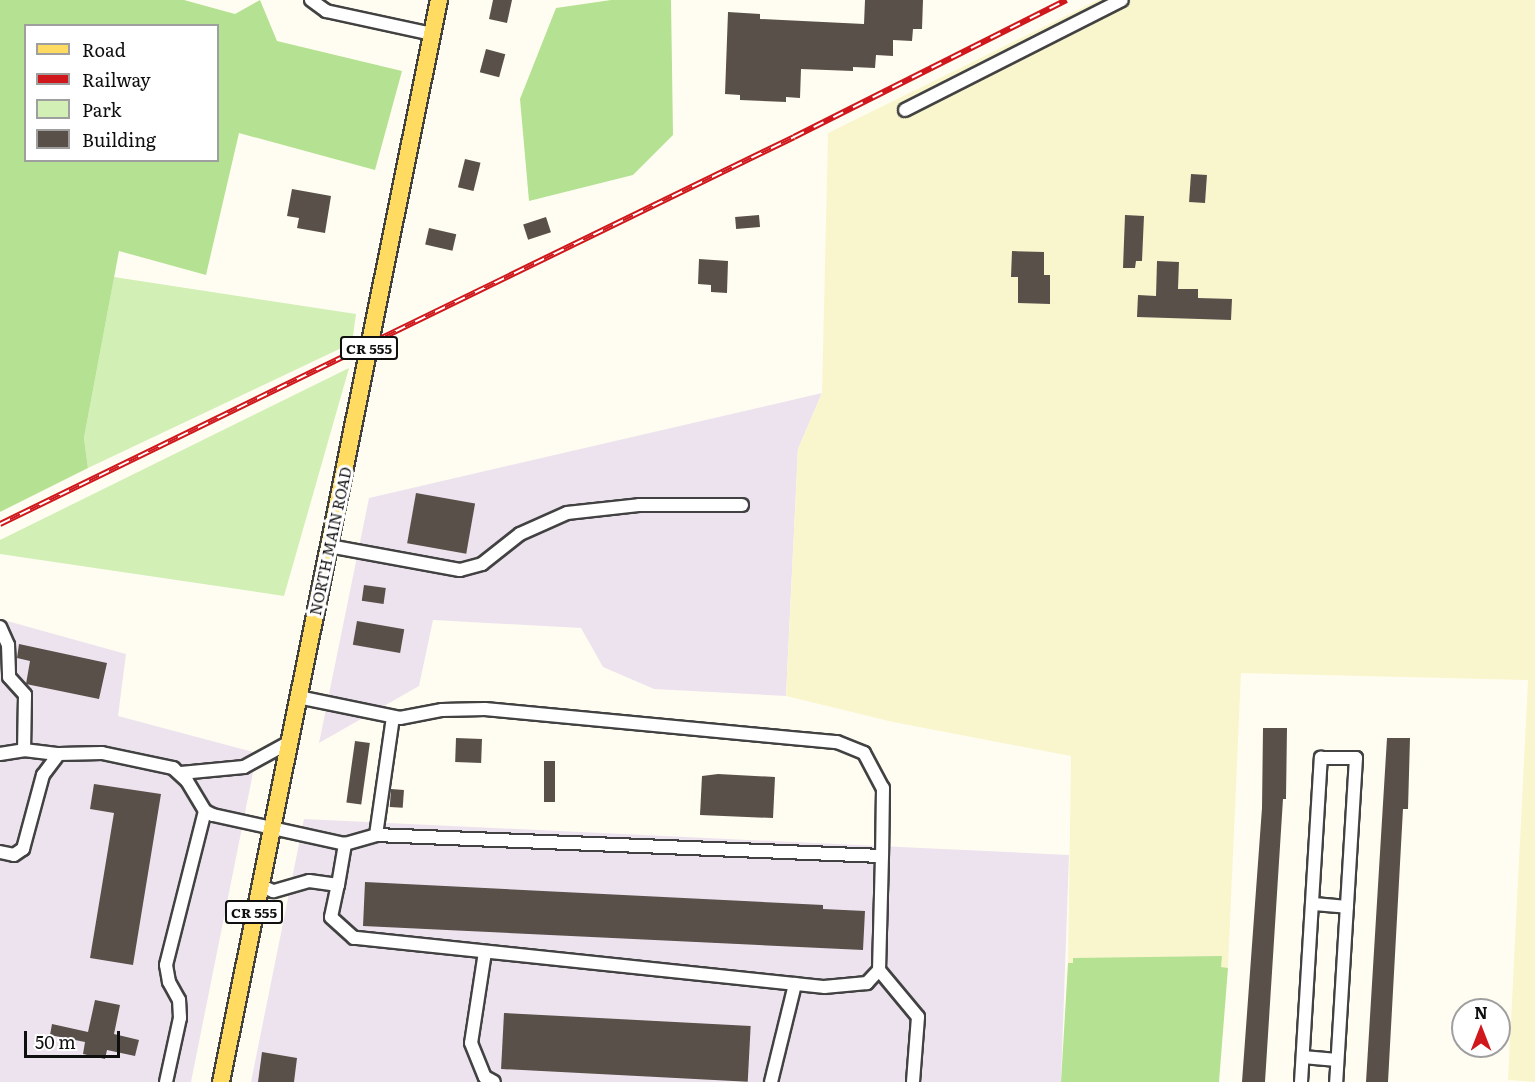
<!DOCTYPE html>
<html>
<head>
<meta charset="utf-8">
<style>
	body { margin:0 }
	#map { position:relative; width:1535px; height:1082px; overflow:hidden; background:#fffdf1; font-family:Literata,serif }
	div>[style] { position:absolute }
	.industrial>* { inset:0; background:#ede3ee }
	.farmland>* { inset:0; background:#f9f6ce }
	.green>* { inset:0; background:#d2efb6 }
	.forest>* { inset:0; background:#b5e193 }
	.building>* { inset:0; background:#59504a; transform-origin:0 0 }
	.roads { filter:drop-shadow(2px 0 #424242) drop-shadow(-2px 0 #424242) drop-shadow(0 2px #424242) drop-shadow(0 -2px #424242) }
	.minor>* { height:12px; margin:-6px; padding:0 6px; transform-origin:6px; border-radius:6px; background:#fff }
	.major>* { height:16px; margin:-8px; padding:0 8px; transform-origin:8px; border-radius:8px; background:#ffdc61 }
	.rail>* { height:6px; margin-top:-3px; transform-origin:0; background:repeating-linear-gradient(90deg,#fff 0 11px,#cf171c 0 22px); box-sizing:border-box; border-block:2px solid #cf171c }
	span { translate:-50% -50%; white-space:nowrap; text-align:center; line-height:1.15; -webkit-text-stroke:6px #fff; paint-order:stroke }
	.shield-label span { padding:2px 4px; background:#fff; border:2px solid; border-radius:4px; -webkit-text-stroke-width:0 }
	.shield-label { font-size:14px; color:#0f0f0f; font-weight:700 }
	.street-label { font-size:15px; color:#0f0f0f }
	.legend { position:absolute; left:24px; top:24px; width:195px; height:138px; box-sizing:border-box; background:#fff; border:2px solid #9f9f9f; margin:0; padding:8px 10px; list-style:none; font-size:18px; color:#0f0f0f }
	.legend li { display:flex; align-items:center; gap:12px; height:30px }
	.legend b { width:30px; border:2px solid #9f9f9f }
	.north { position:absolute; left:1451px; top:998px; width:60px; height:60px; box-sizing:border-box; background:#fff; border:2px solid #9f9f9f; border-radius:50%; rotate:0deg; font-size:16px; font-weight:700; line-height:24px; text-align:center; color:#0f0f0f }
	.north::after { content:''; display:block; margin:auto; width:21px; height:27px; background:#cf171c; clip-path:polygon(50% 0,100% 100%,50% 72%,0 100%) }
	.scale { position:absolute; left:24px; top:1031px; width:96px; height:27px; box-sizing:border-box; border:3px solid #0f0f0f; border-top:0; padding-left:8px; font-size:18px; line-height:21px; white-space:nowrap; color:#0f0f0f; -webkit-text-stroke:4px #fff; paint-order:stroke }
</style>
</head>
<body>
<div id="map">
	<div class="industrial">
		<div style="clip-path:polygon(822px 393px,798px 449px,786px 696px,654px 689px,603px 667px,581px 628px,433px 620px,419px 686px,319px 743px,369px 498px)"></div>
		<div style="clip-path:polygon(0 619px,126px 654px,118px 716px,257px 753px,191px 1082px,0 1082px)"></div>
		<div style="clip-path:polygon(304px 819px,1069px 855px,1061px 1082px,251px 1082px)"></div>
	</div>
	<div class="farmland">
		<div style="clip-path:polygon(1098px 0,1535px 0,1535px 1082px,1508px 1080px,1528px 680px,1241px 673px,1228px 968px,1068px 963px,1071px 756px,893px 722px,786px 696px,798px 449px,822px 393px,828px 133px)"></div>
	</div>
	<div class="green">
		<div style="clip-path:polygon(114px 277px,356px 314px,352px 343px,88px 468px,84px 438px)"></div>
		<div style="clip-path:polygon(349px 368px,284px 596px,0 554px,0 540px)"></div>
	</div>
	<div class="forest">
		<div style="clip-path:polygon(evenodd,0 0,184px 0,235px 14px,260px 0,277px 41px,402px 71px,375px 170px,239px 133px,206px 275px,119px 251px,84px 438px,88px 468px,0 512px,0 0,26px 26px,218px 26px,218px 160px,26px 160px,26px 26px)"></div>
		<div style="clip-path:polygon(611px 0,671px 0,673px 135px,633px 175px,529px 201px,520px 99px,556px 8px)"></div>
		<div style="clip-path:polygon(1222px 956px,1221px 967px,1228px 968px,1219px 1082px,1061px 1082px,1068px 963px,1073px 963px,1073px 958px)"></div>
	</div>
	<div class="building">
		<div style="clip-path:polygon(493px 0,512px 0,507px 23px,489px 19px)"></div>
		<div style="clip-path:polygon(865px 0,923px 0,922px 29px,913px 29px,912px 41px,893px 40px,893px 56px,876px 55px,875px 68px,853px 67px,853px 71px,801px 69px,800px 98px,786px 97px,786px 102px,740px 100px,740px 95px,725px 94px,728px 12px,760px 14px,760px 19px,864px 24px)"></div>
		<div style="left:486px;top:49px;width:20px;height:24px;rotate:15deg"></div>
		<div style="left:465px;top:159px;width:16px;height:29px;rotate:14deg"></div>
		<div style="left:1191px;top:174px;width:16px;height:28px;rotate:4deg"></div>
		<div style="clip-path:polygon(292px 189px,331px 196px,325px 233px,297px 228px,299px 218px,287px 216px)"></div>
		<div style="left:759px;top:215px;width:12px;height:24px;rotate:85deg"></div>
		<div style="clip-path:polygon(1125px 215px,1144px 216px,1142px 261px,1136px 261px,1135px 268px,1123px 268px)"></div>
		<div style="left:546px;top:217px;width:16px;height:24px;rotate:72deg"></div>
		<div style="left:429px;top:228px;width:28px;height:17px;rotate:13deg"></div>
		<div style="clip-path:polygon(1012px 251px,1044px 252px,1044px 275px,1050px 275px,1050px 304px,1018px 303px,1018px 277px,1011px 277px)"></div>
		<div style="clip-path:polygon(699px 259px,728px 261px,727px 293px,711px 292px,711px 285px,698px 284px)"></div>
		<div style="clip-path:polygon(1157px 261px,1179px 262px,1178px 289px,1198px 289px,1198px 298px,1232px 299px,1231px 320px,1137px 317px,1138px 295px,1156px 296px)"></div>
		<div style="left:416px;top:493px;width:60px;height:51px;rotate:10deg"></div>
		<div style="left:364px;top:585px;width:22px;height:16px;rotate:8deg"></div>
		<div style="left:357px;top:621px;width:48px;height:24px;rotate:10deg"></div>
		<div style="clip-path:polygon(19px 644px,107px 663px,99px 699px,26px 684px,30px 661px,17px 658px)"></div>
		<div style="clip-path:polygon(1263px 728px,1287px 728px,1286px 799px,1283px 799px,1265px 1082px,1242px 1082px,1262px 808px)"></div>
		<div style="left:456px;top:738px;width:26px;height:24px;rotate:2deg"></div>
		<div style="clip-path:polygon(1387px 738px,1410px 738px,1408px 809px,1403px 809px,1388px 1082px,1366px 1082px)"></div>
		<div style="left:355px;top:741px;width:15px;height:62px;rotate:8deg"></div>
		<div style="left:544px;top:761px;width:11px;height:41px"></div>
		<div style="clip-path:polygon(718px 774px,775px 777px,773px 818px,700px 815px,702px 776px)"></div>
		<div style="clip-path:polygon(94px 784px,161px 794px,133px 965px,90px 958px,114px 813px,90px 809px)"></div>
		<div style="left:391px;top:789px;width:13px;height:18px;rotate:4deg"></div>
		<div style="clip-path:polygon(365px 882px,823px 905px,823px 909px,865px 911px,863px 950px,363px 926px)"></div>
		<div style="clip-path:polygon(95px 1000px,120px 1005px,114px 1034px,139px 1040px,135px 1056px,107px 1050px,105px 1059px,83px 1054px,85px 1042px,50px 1035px,52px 1024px,88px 1032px)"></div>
		<div style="left:504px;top:1013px;width:247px;height:56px;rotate:3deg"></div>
		<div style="clip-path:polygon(262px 1052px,297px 1058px,294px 1082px,258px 1082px)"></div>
	</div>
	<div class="roads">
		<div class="minor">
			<div style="left:311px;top:0;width:19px;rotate:36deg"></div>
			<div style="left:326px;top:11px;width:108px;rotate:12.2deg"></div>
			<div style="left:905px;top:110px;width:243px;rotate:-26.9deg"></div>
			<div style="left:329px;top:546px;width:133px;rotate:10.4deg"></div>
			<div style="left:460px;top:570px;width:23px;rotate:-15deg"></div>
			<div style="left:482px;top:564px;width:48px;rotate:-38.3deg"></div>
			<div style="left:520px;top:534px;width:51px;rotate:-24.1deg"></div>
			<div style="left:567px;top:513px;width:72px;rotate:-6.3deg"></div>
			<div style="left:639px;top:505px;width:103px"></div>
			<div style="left:0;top:627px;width:20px;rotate:66deg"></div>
			<div style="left:8px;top:645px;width:32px;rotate:88deg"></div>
			<div style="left:9px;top:677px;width:24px;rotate:48deg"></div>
			<div style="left:25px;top:695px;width:55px;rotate:91deg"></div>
			<div style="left:298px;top:697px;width:104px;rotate:11.6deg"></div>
			<div style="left:400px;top:718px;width:43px;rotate:-10.8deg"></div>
			<div style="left:442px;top:710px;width:43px;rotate:-1.3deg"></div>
			<div style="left:485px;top:709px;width:354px;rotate:5.4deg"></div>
			<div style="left:837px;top:742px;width:29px;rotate:22deg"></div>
			<div style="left:864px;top:753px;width:40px;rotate:62deg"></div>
			<div style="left:883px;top:788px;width:68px;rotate:90.8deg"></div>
			<div style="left:0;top:754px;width:24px;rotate:-9deg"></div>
			<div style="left:24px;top:750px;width:35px;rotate:7deg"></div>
			<div style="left:181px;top:773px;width:63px;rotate:-5.4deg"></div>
			<div style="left:244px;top:767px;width:50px;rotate:-28.6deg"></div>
			<div style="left:376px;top:835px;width:119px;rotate:-81.8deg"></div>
			<div style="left:0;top:852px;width:14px;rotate:12deg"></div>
			<div style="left:14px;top:855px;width:11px;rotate:-34deg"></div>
			<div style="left:23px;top:849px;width:77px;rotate:-74.9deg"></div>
			<div style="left:43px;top:775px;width:26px;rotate:-53deg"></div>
			<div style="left:59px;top:754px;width:43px;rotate:-1.3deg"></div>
			<div style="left:102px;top:753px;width:73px;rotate:11.9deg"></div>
			<div style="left:173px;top:768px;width:19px;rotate:43deg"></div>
			<div style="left:187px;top:781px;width:35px;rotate:59deg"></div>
			<div style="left:205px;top:811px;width:9px;rotate:27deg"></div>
			<div style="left:213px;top:815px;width:135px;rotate:12.4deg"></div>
			<div style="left:345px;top:844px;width:32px;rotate:-16deg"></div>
			<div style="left:376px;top:835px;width:506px;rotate:2.38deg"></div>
			<div style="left:882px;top:856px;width:114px;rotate:91.5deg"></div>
			<div style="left:879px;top:970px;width:18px;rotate:133deg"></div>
			<div style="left:867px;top:983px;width:43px;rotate:174.7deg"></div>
			<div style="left:824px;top:987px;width:473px;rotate:-174deg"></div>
			<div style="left:354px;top:938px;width:31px;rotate:-138deg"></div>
			<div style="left:331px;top:917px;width:33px;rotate:-78deg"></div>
			<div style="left:338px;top:885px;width:29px;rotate:-172deg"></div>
			<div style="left:309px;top:881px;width:37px;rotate:164deg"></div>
			<div style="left:273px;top:891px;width:15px;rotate:-157deg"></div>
			<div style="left:338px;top:885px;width:42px;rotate:-80.3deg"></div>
			<div style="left:1314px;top:904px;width:33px;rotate:5deg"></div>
			<div style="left:485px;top:952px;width:92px;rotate:98.7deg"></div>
			<div style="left:471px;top:1043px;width:37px;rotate:68deg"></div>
			<div style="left:485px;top:1077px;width:10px;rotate:29deg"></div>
			<div style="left:879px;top:970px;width:61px;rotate:50.3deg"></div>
			<div style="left:918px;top:1017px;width:65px;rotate:94.4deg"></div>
			<div style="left:1303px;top:1057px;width:34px;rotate:5deg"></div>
			<div style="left:166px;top:1082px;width:66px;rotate:-77.7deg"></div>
			<div style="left:180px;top:1018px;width:18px;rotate:-93deg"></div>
			<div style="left:179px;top:1000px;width:21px;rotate:-119deg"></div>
			<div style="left:169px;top:982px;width:17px;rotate:-100deg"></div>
			<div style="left:166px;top:965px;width:159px;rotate:-75.8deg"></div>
			<div style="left:771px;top:1082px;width:101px;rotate:-76.2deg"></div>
			<div style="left:1301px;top:1082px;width:325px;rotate:-86.5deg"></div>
			<div style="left:1321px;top:758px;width:35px"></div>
			<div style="left:1356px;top:758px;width:325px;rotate:93.5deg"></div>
		</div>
		<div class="major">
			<div style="left:221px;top:1082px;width:1104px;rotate:-78.61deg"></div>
		</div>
	</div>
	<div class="rail">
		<div style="left:0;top:524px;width:883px;rotate:-25.98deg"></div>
		<div style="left:794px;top:137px;width:305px;rotate:-26.7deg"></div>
	</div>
	<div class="shield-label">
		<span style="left:369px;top:348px">CR 555</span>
		<span style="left:254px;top:912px">CR 555</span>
	</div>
	<div class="street-label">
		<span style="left:330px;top:541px;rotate:-78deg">NORTH MAIN ROAD</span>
	</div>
	<ul class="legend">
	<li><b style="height:8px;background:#ffdc61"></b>Road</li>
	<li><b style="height:8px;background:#cf171c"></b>Railway</li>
	<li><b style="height:16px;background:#d2efb6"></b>Park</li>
	<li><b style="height:16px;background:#59504a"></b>Building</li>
	</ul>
	<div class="north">N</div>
	<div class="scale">50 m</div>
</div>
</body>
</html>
